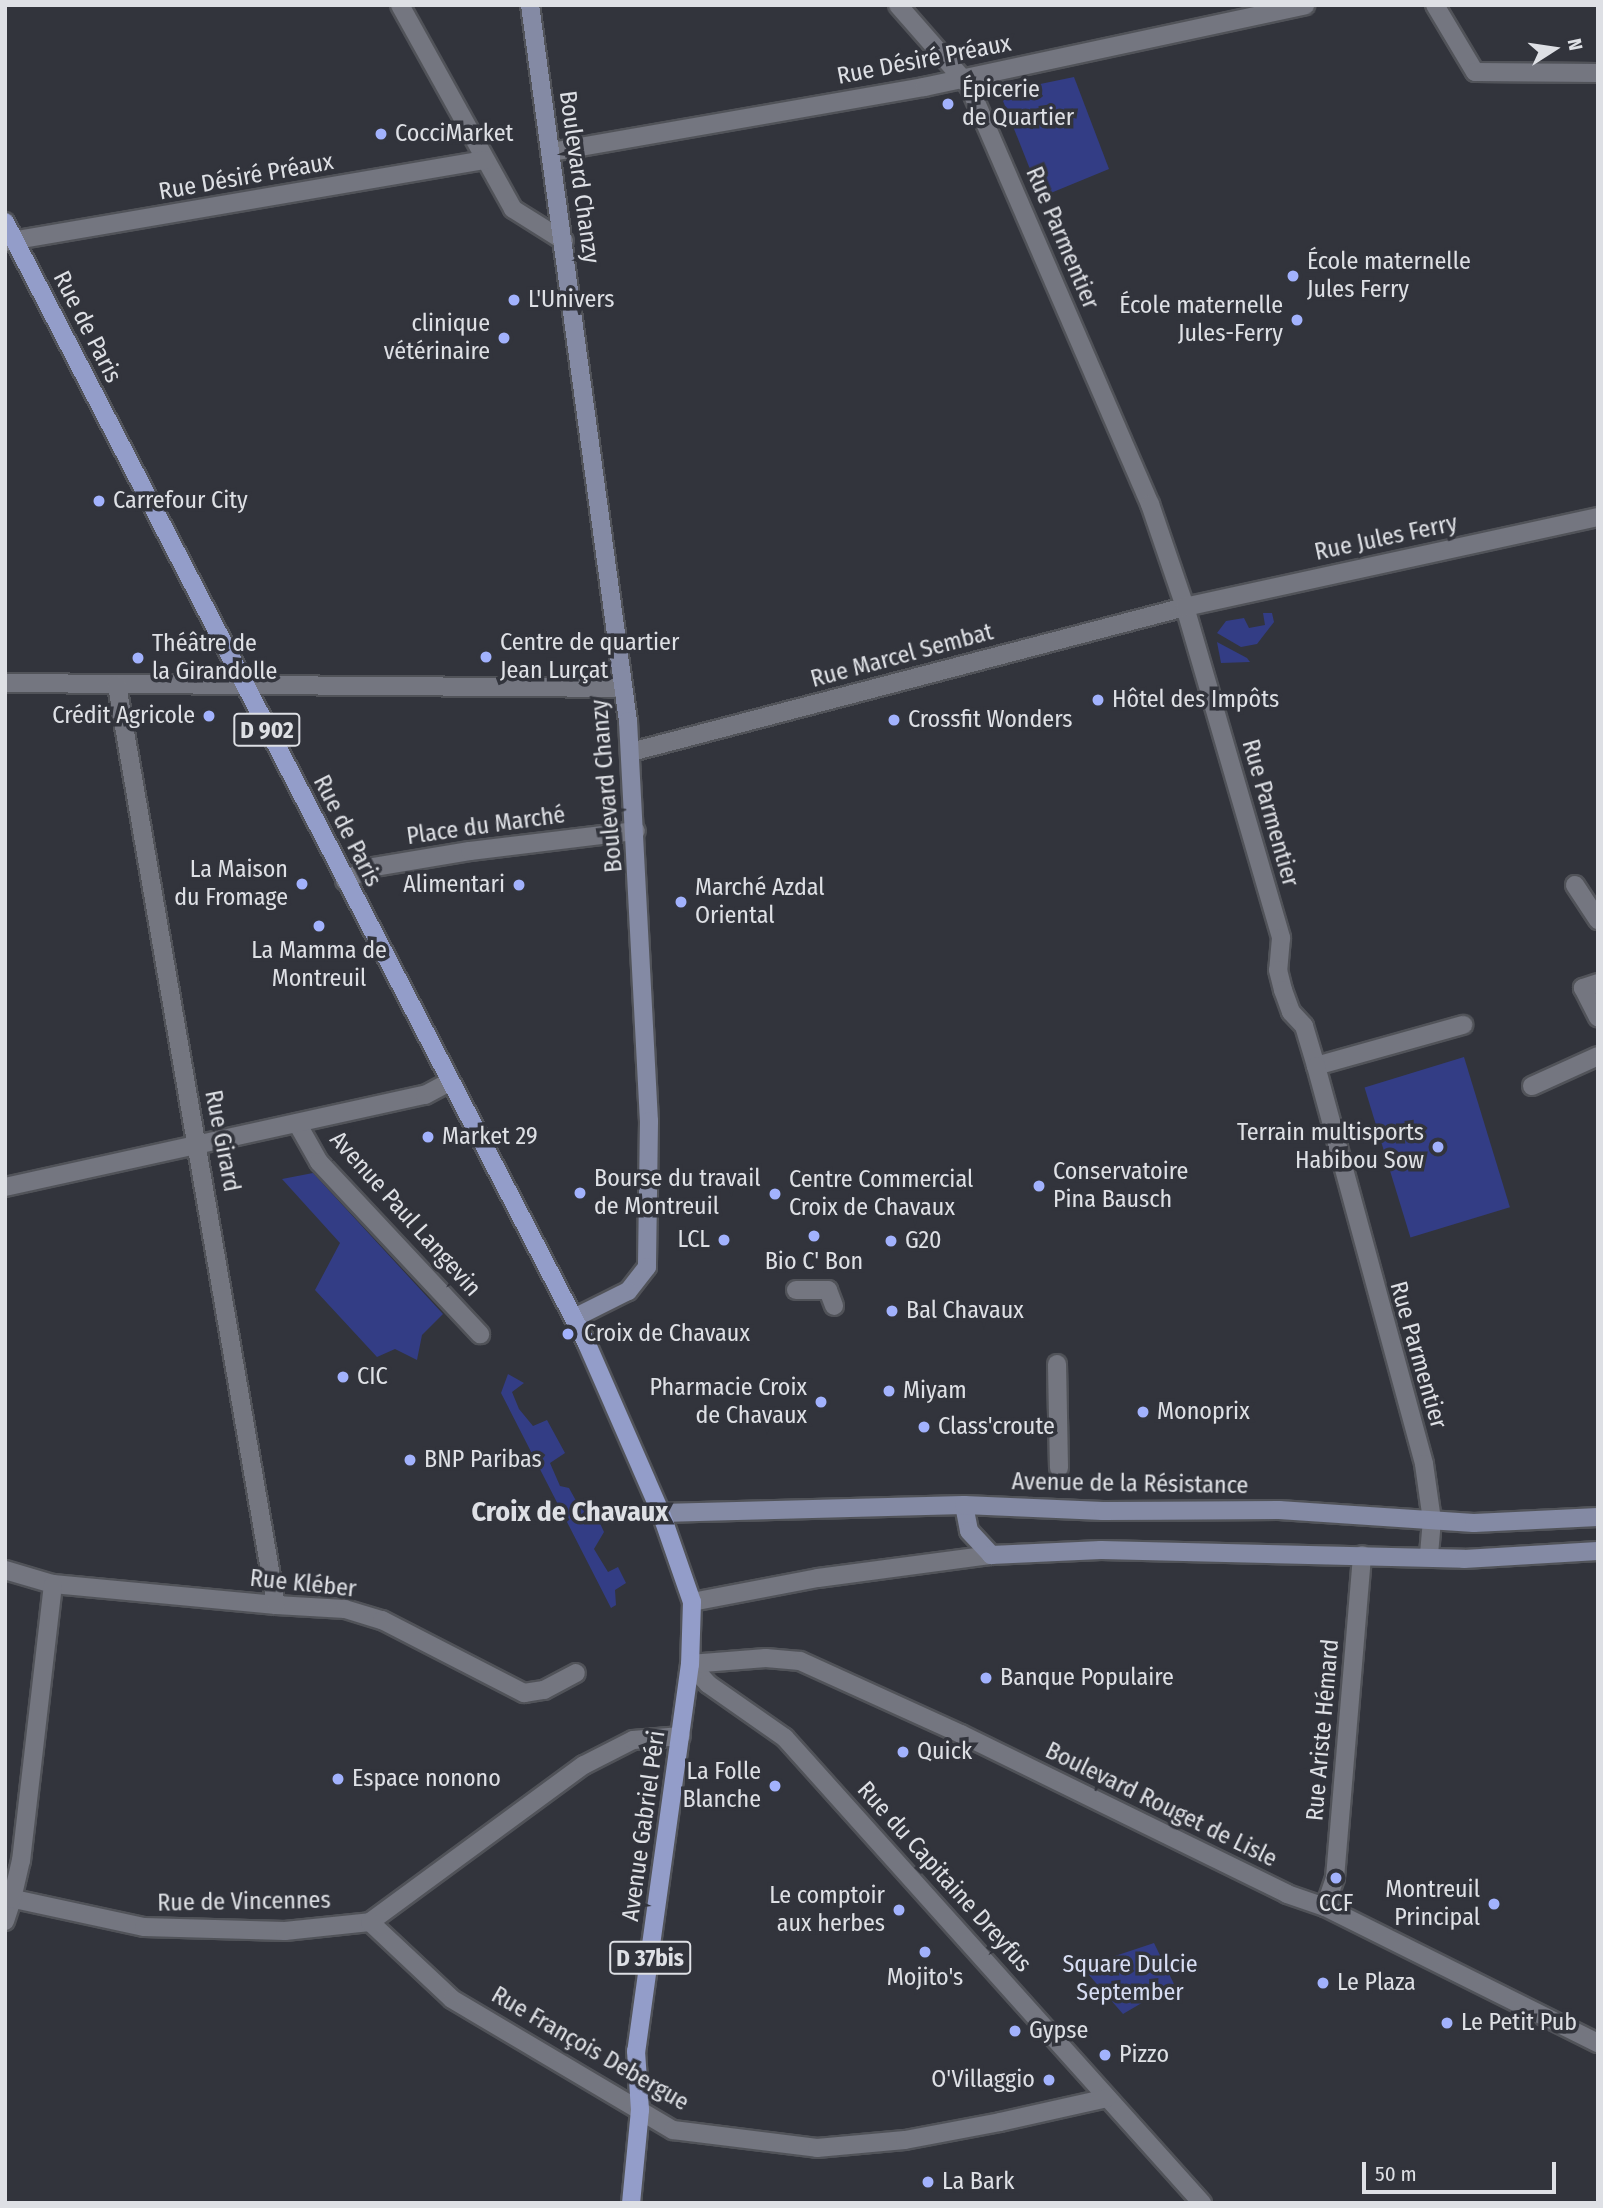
<!DOCTYPE html>
<html>
<head>
<meta charset="utf-8">
<style>
	body { margin:0 }
	#map { position:relative; width:1603px; height:2208px; overflow:hidden; background:#32343c; font-family:"Fira Sans Condensed",sans-serif }
	div>[style] { position:absolute }
	.green>* { inset:0; background:#333d85; transform-origin:0 0 }
	.roads { filter:drop-shadow(2px 0 #515359) drop-shadow(-2px 0 #515359) drop-shadow(0 2px #515359) drop-shadow(0 -2px #515359) }
	.pedestrian>* { height:18px; margin:-9px; padding:0 9px; transform-origin:9px; border-radius:9px; background:#747680 }
	.minor>* { height:18px; margin:-9px; padding:0 9px; transform-origin:9px; border-radius:9px; background:#747680 }
	.secondary>* { height:18px; margin:-9px; padding:0 9px; transform-origin:9px; border-radius:9px; background:#848aa4 }
	.primary>* { height:18px; margin:-9px; padding:0 9px; transform-origin:9px; border-radius:9px; background:#939dc9 }
	.dots>* { width:19px; height:19px; translate:-50% -50%; box-sizing:border-box; border:4px solid #32343c; border-radius:50% }
	span { translate:-50% -50%; white-space:nowrap; text-align:center; line-height:1.15; -webkit-text-stroke:7px #32343c; paint-order:stroke }
	.shield-label span { padding:2px 5px; background:#32343c; border:2px solid; border-radius:5px; -webkit-text-stroke-width:0 }
	.shield-label { font-size:23px; color:#dee0e5; font-weight:700 }
	.street-label { font-size:24px; color:#dee0e5 }
	.poi-label { font-size:24px; color:#dee0e5 }
	.left { translate:0 -50%; text-align:left }
	.right { translate:-100% -50%; text-align:right }
	.park-label { font-size:24px; color:#d7ddf3 }
	.quarter-label { font-size:28px; color:#dee0e5; font-weight:700 }
	.frame { position:absolute; inset:0; border:7px solid #dee0e5; pointer-events:none }
	.north { position:absolute; left:1519px; top:14px; width:70px; height:70px; -webkit-text-stroke:5px #32343c; paint-order:stroke; rotate:78deg; font-size:19px; font-weight:700; line-height:28px; text-align:center; color:#dee0e5 }
	.north::after { content:''; display:block; margin:auto; width:24px; height:32px; background:#dee0e5; clip-path:polygon(50% 0,100% 100%,50% 72%,0 100%) }
	.scale { position:absolute; left:1362px; top:2162px; width:194px; height:32px; box-sizing:border-box; border:4px solid #dee0e5; border-top:0; padding-left:9px; font-size:21px; line-height:24px; white-space:nowrap; color:#dee0e5; -webkit-text-stroke:5px #32343c; paint-order:stroke }
</style>
</head>
<body>
<div id="map">
	<div class="green">
		<div style="clip-path:polygon(1074px 77px,1109px 169px,1041px 197px,1003px 101px,1016px 89px)"></div>
		<div style="clip-path:polygon(1263px 613px,1272px 613px,1274px 622px,1257px 644px,1241px 647px,1217px 633px,1226px 621px,1244px 618px,1249px 628px,1265px 625px)"></div>
		<div style="clip-path:polygon(1217px 642px,1247px 658px,1250px 662px,1221px 663px)"></div>
		<div style="left:1464px;top:1057px;width:157px;height:104px;rotate:73deg"></div>
		<div style="clip-path:polygon(313px 1173px,443px 1314px,422px 1335px,417px 1360px,395px 1349px,377px 1357px,315px 1290px,340px 1243px,282px 1179px)"></div>
		<div style="clip-path:polygon(508px 1374px,524px 1383px,512px 1392px,519px 1409px,533px 1426px,547px 1420px,565px 1453px,550px 1463px,560px 1486px,569px 1488px,580px 1508px,592px 1506px,604px 1532px,594px 1549px,608px 1572px,618px 1567px,626px 1583px,615px 1590px,616px 1605px,611px 1608px,501px 1393px)"></div>
		<div style="clip-path:polygon(1154px 1943px,1174px 1984px,1123px 2014px,1082px 1967px)"></div>
	</div>
	<div class="roads">
		<div class="pedestrian">
			<div style="left:1575px;top:885px;width:42px;rotate:56.7deg"></div>
			<div style="left:1598px;top:983px;width:16px;rotate:162deg"></div>
			<div style="left:1583px;top:988px;width:33px;rotate:63deg"></div>
			<div style="left:1316px;top:1066px;width:153px;rotate:-15.6deg"></div>
			<div style="left:1532px;top:1086px;width:72px;rotate:-24.4deg"></div>
			<div style="left:297px;top:1123px;width:45px;rotate:60.6deg"></div>
			<div style="left:319px;top:1162px;width:236px;rotate:46.9deg"></div>
			<div style="left:796px;top:1290px;width:32px"></div>
			<div style="left:828px;top:1290px;width:17px;rotate:69deg"></div>
			<div style="left:1057px;top:1364px;width:104px;rotate:88.9deg"></div>
			<div style="left:692px;top:1602px;width:128px;rotate:-10.8deg"></div>
			<div style="left:818px;top:1578px;width:175px;rotate:-7.6deg"></div>
			<div style="left:276px;top:1605px;width:69px;rotate:3.3deg"></div>
			<div style="left:345px;top:1609px;width:39px;rotate:17deg"></div>
			<div style="left:382px;top:1620px;width:160px;rotate:27.2deg"></div>
			<div style="left:524px;top:1693px;width:20px;rotate:-9deg"></div>
			<div style="left:544px;top:1690px;width:36px;rotate:-28deg"></div>
			<div style="left:690px;top:1664px;width:27px;rotate:48deg"></div>
			<div style="left:708px;top:1684px;width:94px;rotate:35deg"></div>
			<div style="left:785px;top:1738px;width:625px;rotate:48.12deg"></div>
			<div style="left:5px;top:1921px;width:23px;rotate:-72deg"></div>
			<div style="left:1000px;top:2122px;width:110px;rotate:-12.6deg"></div>
		</div>
		<div class="minor">
			<div style="left:400px;top:5px;width:233px;rotate:61deg"></div>
			<div style="left:513px;top:209px;width:60px;rotate:32.1deg"></div>
			<div style="left:898px;top:5px;width:108px;rotate:48.8deg"></div>
			<div style="left:969px;top:86px;width:456px;rotate:66.6deg"></div>
			<div style="left:1150px;top:504px;width:109px;rotate:71.2deg"></div>
			<div style="left:1185px;top:607px;width:345px;rotate:73.8deg"></div>
			<div style="left:1281px;top:938px;width:32px;rotate:95deg"></div>
			<div style="left:1278px;top:970px;width:21px;rotate:76deg"></div>
			<div style="left:1283px;top:990px;width:23px;rotate:70deg"></div>
			<div style="left:1291px;top:1012px;width:19px;rotate:47deg"></div>
			<div style="left:1304px;top:1026px;width:42px;rotate:73.3deg"></div>
			<div style="left:1316px;top:1066px;width:412px;rotate:74.8deg"></div>
			<div style="left:1424px;top:1464px;width:57px;rotate:81.9deg"></div>
			<div style="left:1432px;top:1520px;width:37px;rotate:95deg"></div>
			<div style="left:1435px;top:5px;width:78px;rotate:59.2deg"></div>
			<div style="left:1475px;top:72px;width:123px;rotate:0.5deg"></div>
			<div style="left:551px;top:152px;width:379px;rotate:-9.9deg"></div>
			<div style="left:924px;top:87px;width:390px;rotate:-12.1deg"></div>
			<div style="left:5px;top:242px;width:487px;rotate:-9.7deg"></div>
			<div style="left:5px;top:683px;width:618px;rotate:0.46deg"></div>
			<div style="left:631px;top:752px;width:573px;rotate:-14.67deg"></div>
			<div style="left:1185px;top:607px;width:423px;rotate:-12.3deg"></div>
			<div style="left:345px;top:881px;width:26px;rotate:-29deg"></div>
			<div style="left:368px;top:868px;width:103px;rotate:-9.5deg"></div>
			<div style="left:470px;top:851px;width:167px;rotate:-6.9deg"></div>
			<div style="left:5px;top:1187px;width:430px;rotate:-12.4deg"></div>
			<div style="left:425px;top:1095px;width:26px;rotate:-28deg"></div>
			<div style="left:5px;top:1570px;width:50px;rotate:16.3deg"></div>
			<div style="left:53px;top:1584px;width:224px;rotate:5.4deg"></div>
			<div style="left:276px;top:1605px;width:934px;rotate:-99.81deg"></div>
			<div style="left:690px;top:1664px;width:76px;rotate:-4.5deg"></div>
			<div style="left:766px;top:1658px;width:34px;rotate:5deg"></div>
			<div style="left:800px;top:1661px;width:177px;rotate:24.4deg"></div>
			<div style="left:961px;top:1734px;width:363px;rotate:26.1deg"></div>
			<div style="left:1287px;top:1894px;width:40px;rotate:18.9deg"></div>
			<div style="left:1325px;top:1907px;width:305px;rotate:26.5deg"></div>
			<div style="left:5px;top:1897px;width:142px;rotate:12.2deg"></div>
			<div style="left:144px;top:1927px;width:141px;rotate:1.6deg"></div>
			<div style="left:285px;top:1931px;width:85px;rotate:-6deg"></div>
			<div style="left:370px;top:1922px;width:265px;rotate:-36.3deg"></div>
			<div style="left:584px;top:1765px;width:55px;rotate:-27deg"></div>
			<div style="left:633px;top:1740px;width:48px;rotate:-4.8deg"></div>
			<div style="left:12px;top:1899px;width:39px;rotate:-77deg"></div>
			<div style="left:21px;top:1861px;width:279px;rotate:-83.4deg"></div>
			<div style="left:1325px;top:1907px;width:31px;rotate:-71deg"></div>
			<div style="left:1335px;top:1878px;width:324px;rotate:-85.2deg"></div>
			<div style="left:370px;top:1922px;width:112px;rotate:43.2deg"></div>
			<div style="left:452px;top:1999px;width:257px;rotate:30.7deg"></div>
			<div style="left:673px;top:2130px;width:145px;rotate:7.1deg"></div>
			<div style="left:817px;top:2148px;width:88px;rotate:-5.2deg"></div>
			<div style="left:905px;top:2140px;width:97px;rotate:-10.7deg"></div>
		</div>
		<div class="secondary">
			<div style="left:530px;top:5px;width:723px;rotate:82.21deg"></div>
			<div style="left:628px;top:721px;width:401px;rotate:87deg"></div>
			<div style="left:649px;top:1121px;width:146px;rotate:90.8deg"></div>
			<div style="left:647px;top:1267px;width:31px;rotate:128deg"></div>
			<div style="left:628px;top:1291px;width:60px;rotate:153.4deg"></div>
			<div style="left:964px;top:1505px;width:26px;rotate:79deg"></div>
			<div style="left:969px;top:1531px;width:33px;rotate:47deg"></div>
			<div style="left:991px;top:1555px;width:110px;rotate:-2.6deg"></div>
			<div style="left:1101px;top:1550px;width:363px;rotate:1.4deg"></div>
			<div style="left:1464px;top:1559px;width:134px;rotate:-3.4deg"></div>
			<div style="left:661px;top:1513px;width:303px;rotate:-1.5deg"></div>
			<div style="left:964px;top:1505px;width:139px;rotate:2.5deg"></div>
			<div style="left:1103px;top:1511px;width:176px;rotate:-0.3deg"></div>
			<div style="left:1279px;top:1510px;width:195px;rotate:3.8deg"></div>
			<div style="left:1474px;top:1523px;width:124px;rotate:-2.8deg"></div>
		</div>
		<div class="primary">
			<div style="left:5px;top:222px;width:1264px;rotate:62.58deg"></div>
			<div style="left:587px;top:1344px;width:184px;rotate:66.4deg"></div>
			<div style="left:661px;top:1513px;width:94px;rotate:70.8deg"></div>
			<div style="left:692px;top:1602px;width:62px;rotate:91.8deg"></div>
			<div style="left:690px;top:1664px;width:391px;rotate:97.9deg"></div>
			<div style="left:636px;top:2051px;width:59px;rotate:86.1deg"></div>
			<div style="left:640px;top:2110px;width:93px;rotate:95.5deg"></div>
		</div>
	</div>
	<div class="dots">
		<div style="left:948px;top:104px;background:#a2b2fd"></div>
		<div style="left:381px;top:134px;background:#a2b2fd"></div>
		<div style="left:1293px;top:276px;background:#a2b2fd"></div>
		<div style="left:514px;top:300px;background:#a2b2fd"></div>
		<div style="left:1297px;top:320px;background:#a2b2fd"></div>
		<div style="left:504px;top:338px;background:#a2b2fd"></div>
		<div style="left:99px;top:501px;background:#a2b2fd"></div>
		<div style="left:486px;top:657px;background:#a2b2fd"></div>
		<div style="left:138px;top:658px;background:#a2b2fd"></div>
		<div style="left:1098px;top:700px;background:#a2b2fd"></div>
		<div style="left:209px;top:716px;background:#a2b2fd"></div>
		<div style="left:894px;top:720px;background:#a2b2fd"></div>
		<div style="left:302px;top:884px;background:#a2b2fd"></div>
		<div style="left:519px;top:885px;background:#a2b2fd"></div>
		<div style="left:681px;top:902px;background:#a2b2fd"></div>
		<div style="left:319px;top:926px;background:#a2b2fd"></div>
		<div style="left:428px;top:1137px;background:#a2b2fd"></div>
		<div style="left:1438px;top:1147px;background:#a2b2fd"></div>
		<div style="left:1039px;top:1186px;background:#a2b2fd"></div>
		<div style="left:580px;top:1193px;background:#a2b2fd"></div>
		<div style="left:775px;top:1194px;background:#a2b2fd"></div>
		<div style="left:814px;top:1236px;background:#a2b2fd"></div>
		<div style="left:724px;top:1240px;background:#a2b2fd"></div>
		<div style="left:891px;top:1241px;background:#a2b2fd"></div>
		<div style="left:892px;top:1311px;background:#a2b2fd"></div>
		<div style="left:568px;top:1334px;background:#a2b2fd"></div>
		<div style="left:343px;top:1377px;background:#a2b2fd"></div>
		<div style="left:889px;top:1391px;background:#a2b2fd"></div>
		<div style="left:821px;top:1402px;background:#a2b2fd"></div>
		<div style="left:1143px;top:1412px;background:#a2b2fd"></div>
		<div style="left:924px;top:1427px;background:#a2b2fd"></div>
		<div style="left:410px;top:1460px;background:#a2b2fd"></div>
		<div style="left:986px;top:1678px;background:#a2b2fd"></div>
		<div style="left:903px;top:1752px;background:#a2b2fd"></div>
		<div style="left:338px;top:1779px;background:#a2b2fd"></div>
		<div style="left:775px;top:1786px;background:#a2b2fd"></div>
		<div style="left:1336px;top:1878px;background:#a2b2fd"></div>
		<div style="left:1494px;top:1904px;background:#a2b2fd"></div>
		<div style="left:899px;top:1910px;background:#a2b2fd"></div>
		<div style="left:925px;top:1952px;background:#a2b2fd"></div>
		<div style="left:1323px;top:1983px;background:#a2b2fd"></div>
		<div style="left:1447px;top:2023px;background:#a2b2fd"></div>
		<div style="left:1015px;top:2031px;background:#a2b2fd"></div>
		<div style="left:1105px;top:2055px;background:#a2b2fd"></div>
		<div style="left:1049px;top:2080px;background:#a2b2fd"></div>
		<div style="left:928px;top:2182px;background:#a2b2fd"></div>
	</div>
	<div class="shield-label">
		<span style="left:267px;top:730px">D 902</span>
		<span style="left:650px;top:1958px">D 37bis</span>
	</div>
	<div class="street-label">
		<span style="left:924px;top:60px;rotate:-11deg">Rue Désiré Préaux</span>
		<span style="left:246px;top:177px;rotate:-10deg">Rue Désiré Préaux</span>
		<span style="left:579px;top:177px;rotate:82deg">Boulevard Chanzy</span>
		<span style="left:1062px;top:238px;rotate:67deg">Rue Parmentier</span>
		<span style="left:87px;top:327px;rotate:63deg">Rue de Paris</span>
		<span style="left:1386px;top:538px;rotate:-12deg">Rue Jules Ferry</span>
		<span style="left:902px;top:656px;rotate:-15deg">Rue Marcel Sembat</span>
		<span style="left:607px;top:786px;rotate:-95deg">Boulevard Chanzy</span>
		<span style="left:1270px;top:813px;rotate:74deg">Rue Parmentier</span>
		<span style="left:486px;top:826px;rotate:-8deg">Place du Marché</span>
		<span style="left:347px;top:831px;rotate:63deg">Rue de Paris</span>
		<span style="left:222px;top:1141px;rotate:79deg">Rue Girard</span>
		<span style="left:405px;top:1214px;rotate:48deg">Avenue Paul Langevin</span>
		<span style="left:1418px;top:1355px;rotate:74deg">Rue Parmentier</span>
		<span style="left:1130px;top:1484px;rotate:1deg">Avenue de la Résistance</span>
		<span style="left:303px;top:1584px;rotate:6deg">Rue Kléber</span>
		<span style="left:1323px;top:1730px;rotate:-85deg">Rue Ariste Hémard</span>
		<span style="left:1161px;top:1805px;rotate:26deg">Boulevard Rouget de Lisle</span>
		<span style="left:644px;top:1826px;rotate:-82deg">Avenue Gabriel Péri</span>
		<span style="left:944px;top:1877px;rotate:48deg">Rue du Capitaine Dreyfus</span>
		<span style="left:244px;top:1902px;rotate:-1deg">Rue de Vincennes</span>
		<span style="left:590px;top:2049px;rotate:30deg">Rue François Debergue</span>
	</div>
	<div class="poi-label">
		<span class="left" style="left:962px;top:104px">Épicerie<br>de Quartier</span>
		<span class="left" style="left:395px;top:134px">CocciMarket</span>
		<span class="left" style="left:1307px;top:276px">École maternelle<br>Jules Ferry</span>
		<span class="left" style="left:528px;top:300px">L'Univers</span>
		<span class="right" style="left:1283px;top:320px">École maternelle<br>Jules-Ferry</span>
		<span class="right" style="left:490px;top:338px">clinique<br>vétérinaire</span>
		<span class="left" style="left:113px;top:501px">Carrefour City</span>
		<span class="left" style="left:500px;top:657px">Centre de quartier<br>Jean Lurçat</span>
		<span class="left" style="left:152px;top:658px">Théâtre de<br>la Girandolle</span>
		<span class="left" style="left:1112px;top:700px">Hôtel des Impôts</span>
		<span class="right" style="left:195px;top:716px">Crédit Agricole</span>
		<span class="left" style="left:908px;top:720px">Crossfit Wonders</span>
		<span class="right" style="left:288px;top:884px">La Maison<br>du Fromage</span>
		<span class="right" style="left:505px;top:885px">Alimentari</span>
		<span class="left" style="left:695px;top:902px">Marché Azdal<br>Oriental</span>
		<span style="left:319px;top:965px">La Mamma de<br>Montreuil</span>
		<span class="right" style="left:1424px;top:1147px">Terrain multisports<br>Habibou Sow</span>
		<span class="left" style="left:442px;top:1137px">Market 29</span>
		<span class="left" style="left:1053px;top:1186px">Conservatoire<br>Pina Bausch</span>
		<span class="left" style="left:594px;top:1193px">Bourse du travail<br>de Montreuil</span>
		<span class="left" style="left:789px;top:1194px">Centre Commercial<br>Croix de Chavaux</span>
		<span class="right" style="left:710px;top:1240px">LCL</span>
		<span class="left" style="left:905px;top:1241px">G20</span>
		<span style="left:814px;top:1262px">Bio C' Bon</span>
		<span class="left" style="left:906px;top:1311px">Bal Chavaux</span>
		<span class="left" style="left:584px;top:1334px">Croix de Chavaux</span>
		<span class="left" style="left:357px;top:1377px">CIC</span>
		<span class="right" style="left:807px;top:1402px">Pharmacie Croix<br>de Chavaux</span>
		<span class="left" style="left:903px;top:1391px">Miyam</span>
		<span class="left" style="left:1157px;top:1412px">Monoprix</span>
		<span class="left" style="left:938px;top:1427px">Class'croute</span>
		<span class="left" style="left:424px;top:1460px">BNP Paribas</span>
		<span class="left" style="left:1000px;top:1678px">Banque Populaire</span>
		<span class="left" style="left:917px;top:1752px">Quick</span>
		<span class="right" style="left:761px;top:1786px">La Folle<br>Blanche</span>
		<span class="left" style="left:352px;top:1779px">Espace nonono</span>
		<span class="right" style="left:1480px;top:1904px">Montreuil<br>Principal</span>
		<span class="right" style="left:885px;top:1910px">Le comptoir<br>aux herbes</span>
		<span style="left:1336px;top:1904px">CCF</span>
		<span style="left:925px;top:1978px">Mojito's</span>
		<span class="left" style="left:1337px;top:1983px">Le Plaza</span>
		<span class="left" style="left:1461px;top:2023px">Le Petit Pub</span>
		<span class="left" style="left:1029px;top:2031px">Gypse</span>
		<span class="left" style="left:1119px;top:2055px">Pizzo</span>
		<span class="right" style="left:1035px;top:2080px">O'Villaggio</span>
		<span class="left" style="left:942px;top:2182px">La Bark</span>
	</div>
	<div class="park-label">
		<span style="left:1130px;top:1979px">Square Dulcie<br>September</span>
	</div>
	<div class="quarter-label">
		<span style="left:570px;top:1512px">Croix de Chavaux</span>
	</div>
	<div class="frame"></div>
	<div class="north">N</div>
	<div class="scale">50 m</div>
</div>
</body>
</html>
